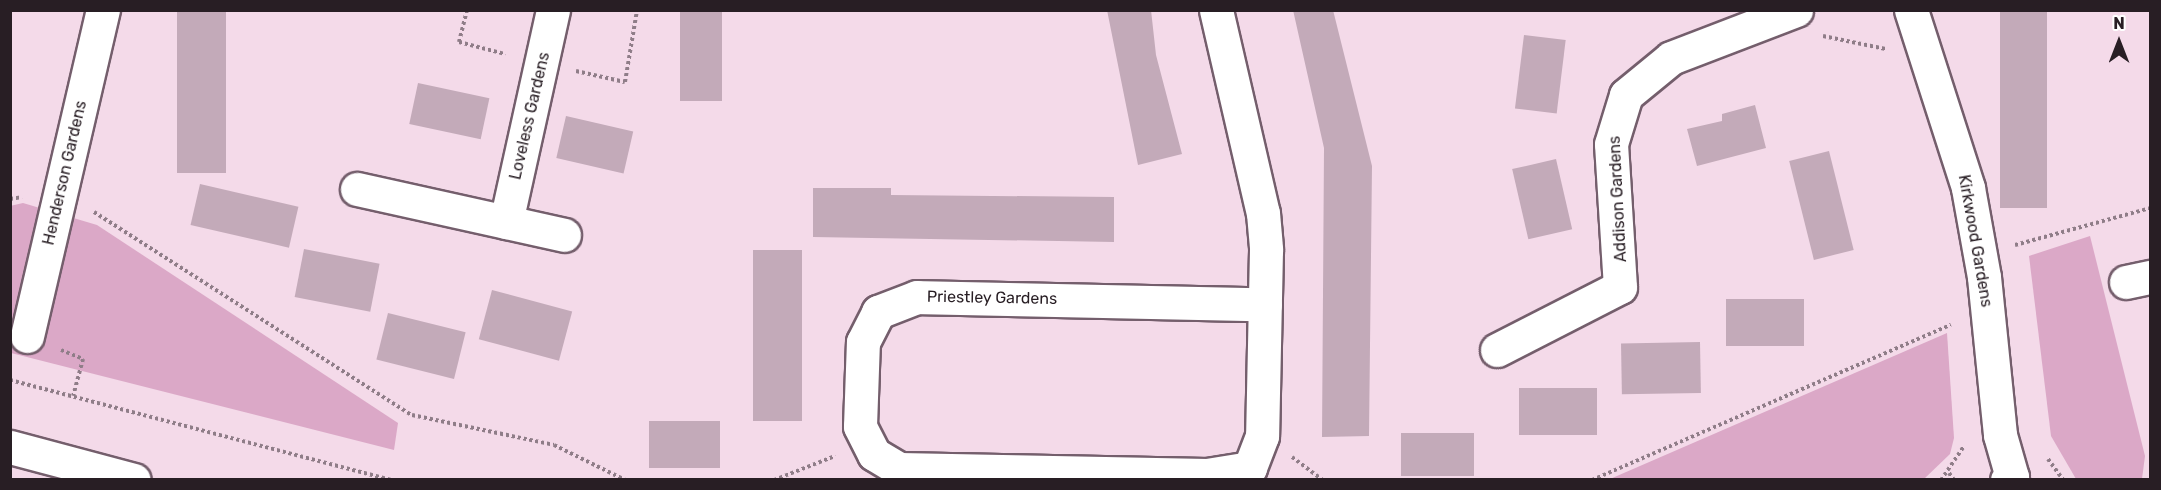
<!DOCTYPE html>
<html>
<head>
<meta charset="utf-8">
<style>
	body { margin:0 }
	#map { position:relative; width:2161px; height:490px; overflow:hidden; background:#f4dae9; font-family:Rubik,sans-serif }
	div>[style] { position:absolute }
	.green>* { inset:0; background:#dba8c7 }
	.building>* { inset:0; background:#c3aab9; transform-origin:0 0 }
	.path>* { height:4px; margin-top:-2px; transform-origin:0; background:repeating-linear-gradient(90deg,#8f7d88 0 3px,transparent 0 6px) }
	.roads { filter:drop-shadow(2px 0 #745e6c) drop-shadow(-2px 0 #745e6c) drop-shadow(0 2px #745e6c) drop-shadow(0 -2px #745e6c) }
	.minor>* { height:33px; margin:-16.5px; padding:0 16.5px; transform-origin:16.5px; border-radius:16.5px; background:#fff }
	.highway>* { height:33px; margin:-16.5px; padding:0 16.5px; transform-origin:16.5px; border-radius:16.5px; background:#fff }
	span { translate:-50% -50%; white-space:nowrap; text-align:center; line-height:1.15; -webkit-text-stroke:4.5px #fff; paint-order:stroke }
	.street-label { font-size:16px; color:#281e24 }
	.frame { position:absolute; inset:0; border:12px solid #281e24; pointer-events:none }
	.north { position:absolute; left:2089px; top:12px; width:60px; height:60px; -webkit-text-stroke:4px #fff; paint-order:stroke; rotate:0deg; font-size:16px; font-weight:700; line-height:24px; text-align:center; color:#281e24 }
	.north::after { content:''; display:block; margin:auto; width:21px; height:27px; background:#281e24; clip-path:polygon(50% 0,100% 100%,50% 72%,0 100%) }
</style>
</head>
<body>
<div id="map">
	<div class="green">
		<div style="clip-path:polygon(23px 203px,97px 225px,398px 423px,394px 450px,11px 353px,10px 206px)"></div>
		<div style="clip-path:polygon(2090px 236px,2145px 456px,2142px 479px,2076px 479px,2051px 436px,2029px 256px)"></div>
		<div style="clip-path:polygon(1947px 333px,1954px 438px,1950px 454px,1924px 479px,1610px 479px)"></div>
	</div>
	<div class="building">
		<div style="left:177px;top:10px;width:49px;height:163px"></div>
		<div style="left:680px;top:10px;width:42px;height:91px"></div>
		<div style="clip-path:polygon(1107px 10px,1151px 10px,1156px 55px,1182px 154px,1138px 165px)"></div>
		<div style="clip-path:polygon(1293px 10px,1333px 10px,1372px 166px,1369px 436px,1322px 437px,1324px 148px)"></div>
		<div style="left:2000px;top:10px;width:47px;height:198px"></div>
		<div style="left:1524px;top:35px;width:42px;height:74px;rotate:7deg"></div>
		<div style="left:418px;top:83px;width:73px;height:42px;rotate:12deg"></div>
		<div style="clip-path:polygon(1755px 105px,1766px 148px,1697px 166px,1687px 129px,1722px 121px,1722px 114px)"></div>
		<div style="left:566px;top:116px;width:69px;height:43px;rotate:13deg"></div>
		<div style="left:1829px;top:151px;width:102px;height:41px;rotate:76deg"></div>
		<div style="left:1556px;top:159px;width:72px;height:45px;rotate:77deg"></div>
		<div style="left:200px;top:184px;width:101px;height:42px;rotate:13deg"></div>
		<div style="clip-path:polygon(813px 188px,891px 188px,891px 195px,1114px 197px,1114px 242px,813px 237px)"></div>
		<div style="left:304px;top:249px;width:77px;height:49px;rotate:11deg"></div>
		<div style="left:753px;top:250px;width:49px;height:171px"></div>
		<div style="left:492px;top:290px;width:83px;height:51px;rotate:15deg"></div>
		<div style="left:1726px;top:299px;width:78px;height:47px"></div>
		<div style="left:388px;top:313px;width:80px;height:48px;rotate:14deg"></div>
		<div style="left:1700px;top:342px;width:51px;height:79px;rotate:89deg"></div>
		<div style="left:1519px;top:388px;width:78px;height:47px"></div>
		<div style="left:649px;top:421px;width:71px;height:47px"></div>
		<div style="left:1401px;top:433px;width:73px;height:43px"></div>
	</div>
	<div class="path">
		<div style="left:467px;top:10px;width:33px;rotate:104deg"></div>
		<div style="left:459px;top:42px;width:48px;rotate:14.6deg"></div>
		<div style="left:1823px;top:36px;width:64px;rotate:11.7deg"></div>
		<div style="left:576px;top:71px;width:50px;rotate:12.7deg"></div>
		<div style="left:625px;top:82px;width:73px;rotate:-80.5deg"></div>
		<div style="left:10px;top:199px;width:12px;rotate:-9deg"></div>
		<div style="left:94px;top:212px;width:377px;rotate:32.6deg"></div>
		<div style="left:412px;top:415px;width:145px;rotate:11.9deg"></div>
		<div style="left:554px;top:445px;width:79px;rotate:26.2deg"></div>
		<div style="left:2015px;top:245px;width:140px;rotate:-15.3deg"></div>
		<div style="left:61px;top:350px;width:24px;rotate:22deg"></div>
		<div style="left:83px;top:359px;width:38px;rotate:105deg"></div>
		<div style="left:10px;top:380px;width:394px;rotate:14.7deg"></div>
		<div style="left:1292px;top:457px;width:39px;rotate:37deg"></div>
		<div style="left:2048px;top:459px;width:26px;rotate:54deg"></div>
		<div style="left:1949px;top:473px;width:9px;rotate:54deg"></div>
		<div style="left:774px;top:480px;width:66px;rotate:-21.5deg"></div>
		<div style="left:1592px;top:480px;width:391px;rotate:-23.4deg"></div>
		<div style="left:1941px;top:480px;width:41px;rotate:-55.9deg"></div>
	</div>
	<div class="roads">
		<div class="minor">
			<div style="left:1216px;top:10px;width:208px;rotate:77deg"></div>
			<div style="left:1263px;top:213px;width:37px;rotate:85deg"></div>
			<div style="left:1266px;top:250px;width:186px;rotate:91.2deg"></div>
			<div style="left:1262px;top:436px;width:34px;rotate:111deg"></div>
			<div style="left:1250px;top:468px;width:44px;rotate:170.8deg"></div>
			<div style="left:1207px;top:475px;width:308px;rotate:-178.9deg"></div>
			<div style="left:899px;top:469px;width:29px;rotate:-149deg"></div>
			<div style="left:874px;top:454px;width:31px;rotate:-117deg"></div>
			<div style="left:860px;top:426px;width:84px;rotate:-88deg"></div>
			<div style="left:863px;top:342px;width:34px;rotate:-63deg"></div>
			<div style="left:878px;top:312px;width:42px;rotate:-21deg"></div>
			<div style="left:917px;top:297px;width:348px;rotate:1.2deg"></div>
			<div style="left:1911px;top:10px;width:187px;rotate:72.2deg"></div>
			<div style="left:1968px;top:188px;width:90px;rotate:79.8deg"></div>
			<div style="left:1984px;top:277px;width:159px;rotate:84.2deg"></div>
			<div style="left:2000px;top:435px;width:44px;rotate:74.1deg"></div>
			<div style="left:357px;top:189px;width:212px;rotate:12.5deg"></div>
			<div style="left:506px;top:222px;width:217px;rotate:-77.5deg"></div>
			<div style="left:2126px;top:282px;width:25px;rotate:-12deg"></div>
			<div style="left:27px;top:336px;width:335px;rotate:-76.9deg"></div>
			<div style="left:1497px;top:350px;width:138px;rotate:-27.1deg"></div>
			<div style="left:1620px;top:287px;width:143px;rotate:-93.6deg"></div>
			<div style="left:1611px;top:144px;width:51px;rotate:-73deg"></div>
			<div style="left:1626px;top:95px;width:58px;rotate:-39.4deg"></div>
			<div style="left:1671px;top:58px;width:134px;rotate:-21deg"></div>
		</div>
		<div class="highway">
			<div style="left:10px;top:447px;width:128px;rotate:14.9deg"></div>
			<div style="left:2007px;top:480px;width:6px;rotate:-31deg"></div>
		</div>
	</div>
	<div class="street-label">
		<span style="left:530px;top:116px;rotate:-77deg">Loveless Gardens</span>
		<span style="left:65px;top:173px;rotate:-77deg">Henderson Gardens</span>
		<span style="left:1618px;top:199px;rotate:-93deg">Addison Gardens</span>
		<span style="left:1975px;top:241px;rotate:80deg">Kirkwood Gardens</span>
		<span style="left:992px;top:298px;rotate:1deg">Priestley Gardens</span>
	</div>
	<div class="frame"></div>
	<div class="north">N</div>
</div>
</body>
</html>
